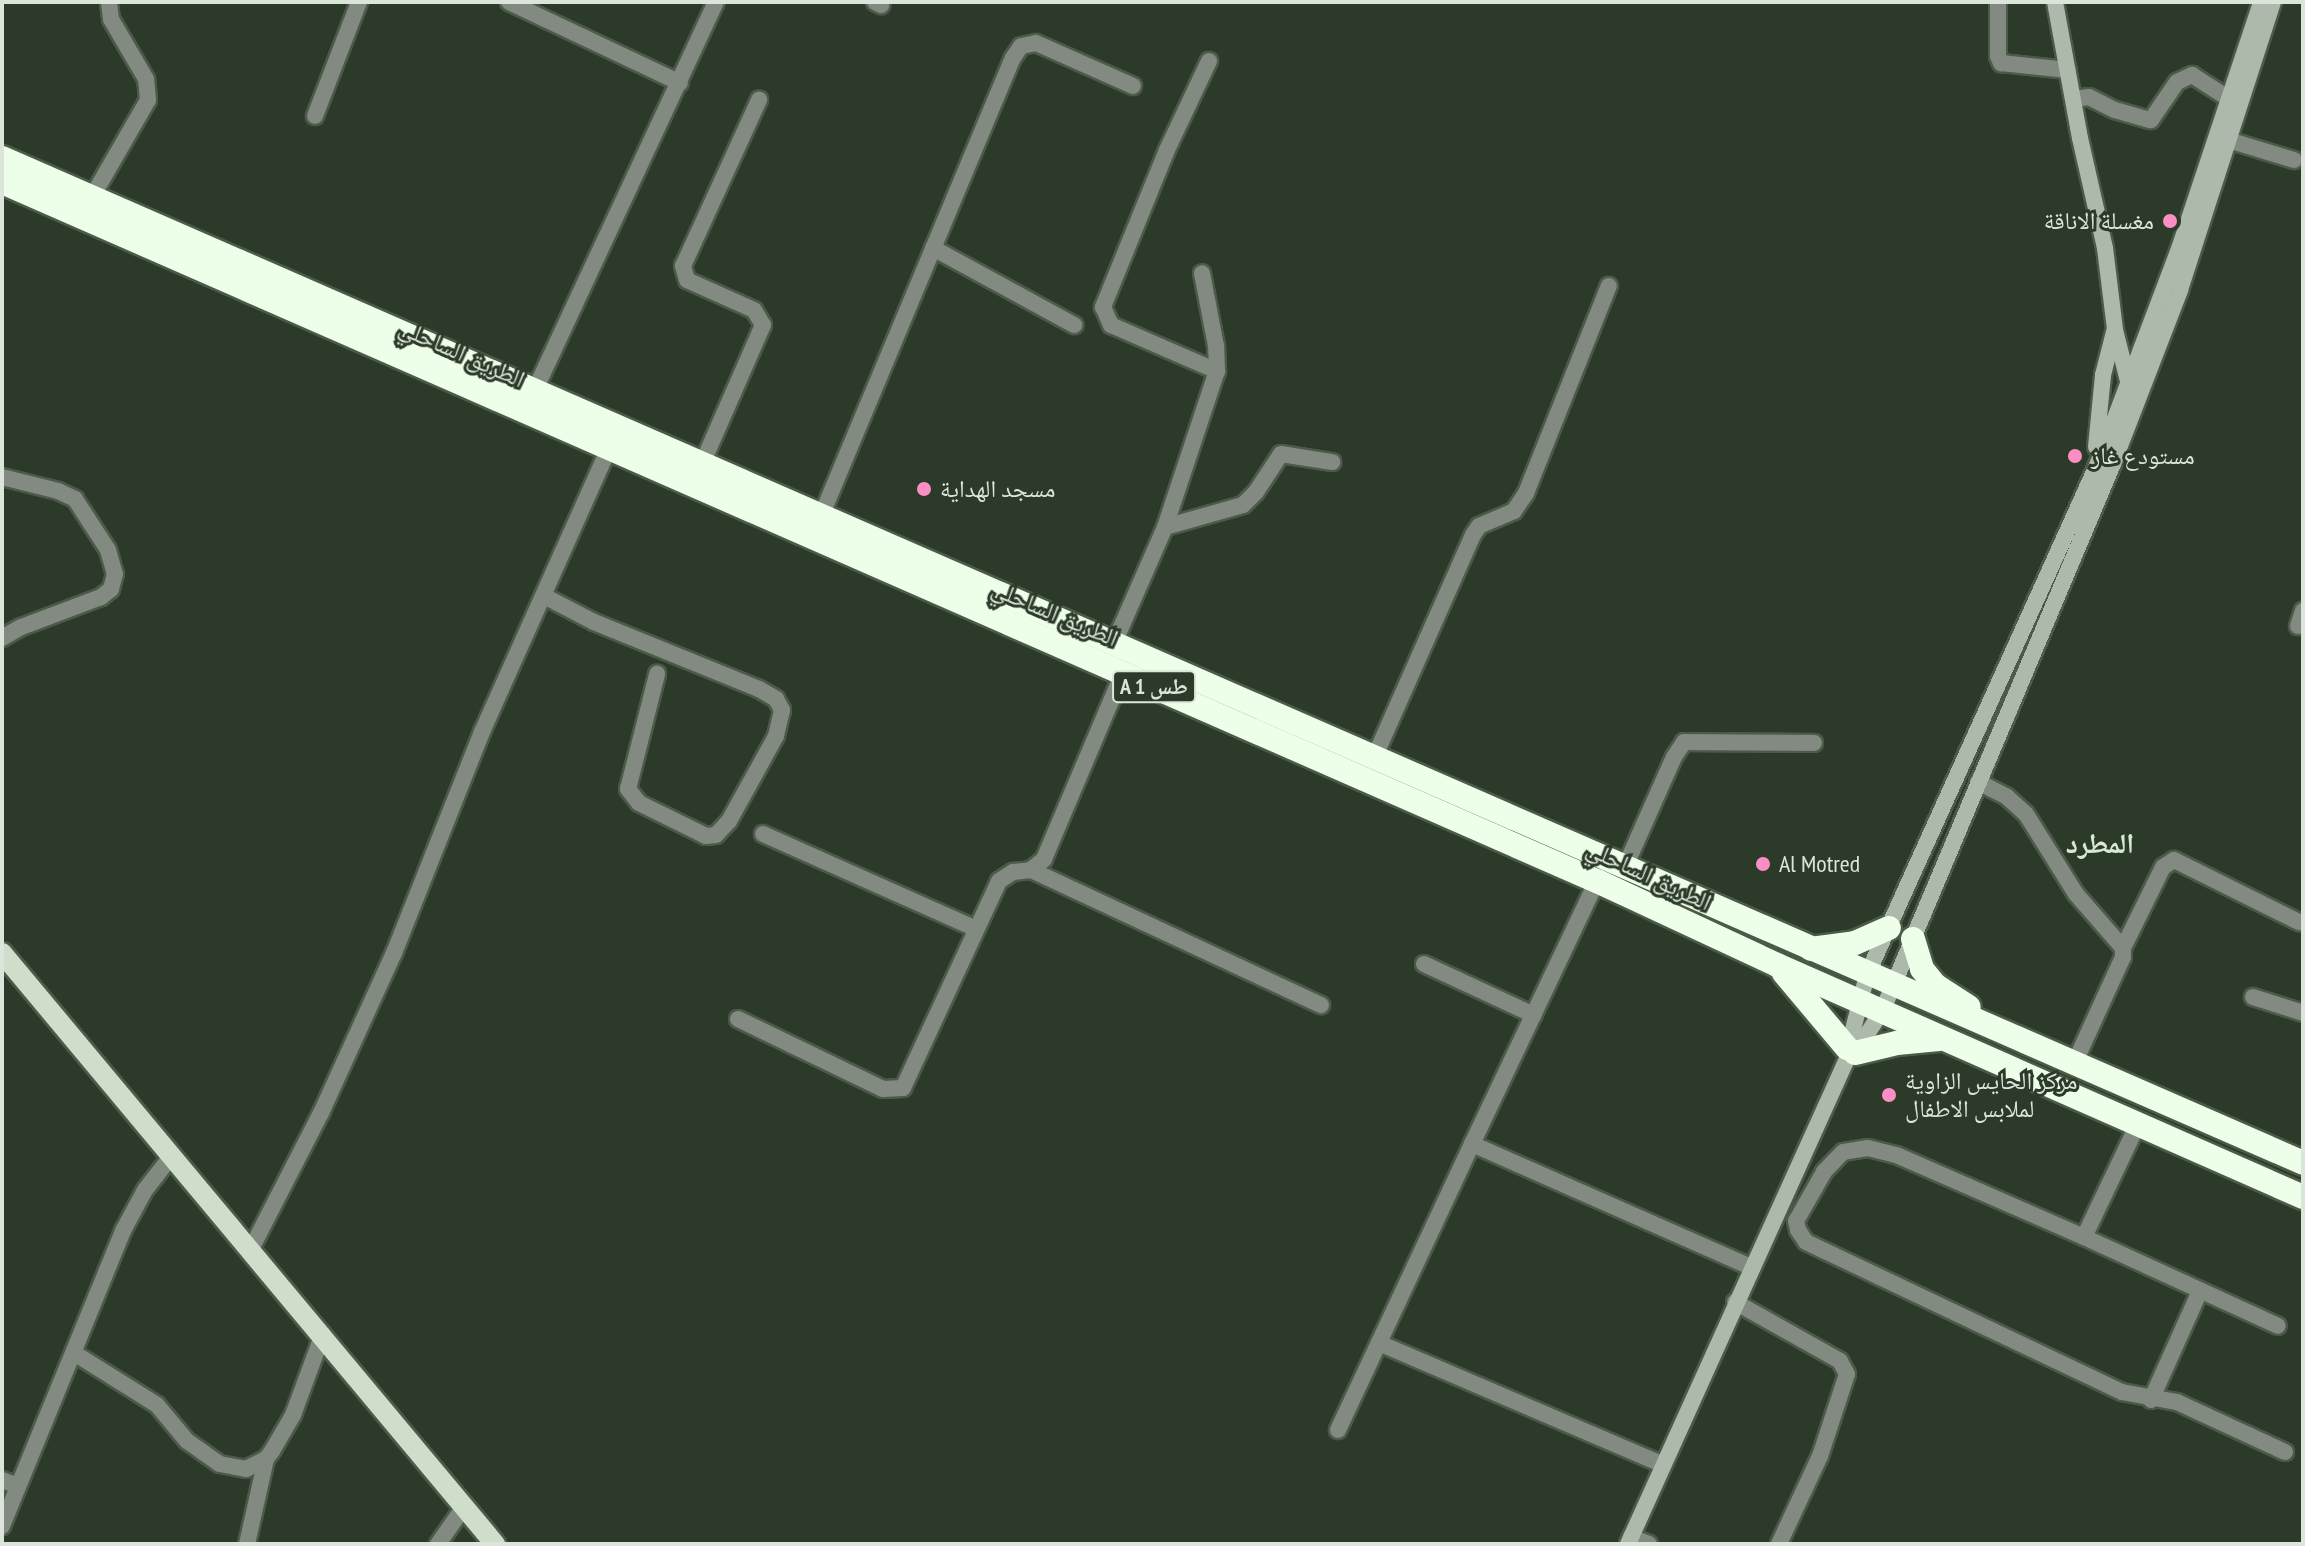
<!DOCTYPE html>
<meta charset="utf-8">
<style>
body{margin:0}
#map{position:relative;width:2305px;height:1546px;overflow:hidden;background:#2c3b29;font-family:"PT Sans Narrow","Noto Naskh Arabic",sans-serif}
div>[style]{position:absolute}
.roads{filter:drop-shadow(2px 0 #4c5a49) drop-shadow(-2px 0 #4c5a49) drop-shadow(0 2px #4c5a49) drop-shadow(0 -2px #4c5a49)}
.street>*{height:16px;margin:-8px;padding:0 8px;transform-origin:8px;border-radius:8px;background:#828a81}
.secondary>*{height:16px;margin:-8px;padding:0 8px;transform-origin:8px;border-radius:8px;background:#adb9ab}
.primary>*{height:20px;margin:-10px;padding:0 10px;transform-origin:10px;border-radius:10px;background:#cfdecb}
.highway>*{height:24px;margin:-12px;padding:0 12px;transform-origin:12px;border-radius:12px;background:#edffe8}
.dots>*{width:22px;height:22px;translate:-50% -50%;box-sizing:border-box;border:4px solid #2c3b29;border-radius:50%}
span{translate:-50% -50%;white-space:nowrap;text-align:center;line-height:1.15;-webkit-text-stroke:6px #2c3b29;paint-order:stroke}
.shield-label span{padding:2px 6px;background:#2c3b29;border:2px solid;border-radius:6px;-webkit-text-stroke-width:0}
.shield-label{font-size:22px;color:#dce5da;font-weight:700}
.poi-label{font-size:24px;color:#dce5da}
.right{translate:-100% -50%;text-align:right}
.left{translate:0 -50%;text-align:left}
.street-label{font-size:24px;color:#dce5da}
.quarter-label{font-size:28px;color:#d7e9d2;font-weight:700}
.frame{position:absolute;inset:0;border:4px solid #dce5da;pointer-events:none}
</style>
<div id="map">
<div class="roads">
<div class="street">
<div style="left:509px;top:2px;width:189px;rotate:25.3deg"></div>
<div style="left:875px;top:2px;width:7px;rotate:27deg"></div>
<div style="left:1998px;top:2px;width:54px;rotate:90deg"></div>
<div style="left:1998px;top:56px;width:8px;rotate:67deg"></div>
<div style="left:2001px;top:63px;width:67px;rotate:6deg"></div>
<div style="left:1209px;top:61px;width:98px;rotate:115.3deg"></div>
<div style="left:1167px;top:150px;width:170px;rotate:112.2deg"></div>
<div style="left:1103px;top:307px;width:20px;rotate:66deg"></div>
<div style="left:1111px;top:325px;width:116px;rotate:23.5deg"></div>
<div style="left:2073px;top:99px;width:16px;rotate:-7deg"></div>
<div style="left:2089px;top:97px;width:29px;rotate:27deg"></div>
<div style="left:2115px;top:110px;width:37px;rotate:16deg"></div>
<div style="left:2151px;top:120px;width:46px;rotate:-55.6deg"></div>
<div style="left:2177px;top:82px;width:17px;rotate:-25deg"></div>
<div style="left:2192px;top:75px;width:43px;rotate:32.6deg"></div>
<div style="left:315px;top:116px;width:122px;rotate:-68.9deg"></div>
<div style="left:2228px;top:140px;width:69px;rotate:16.9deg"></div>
<div style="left:92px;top:197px;width:112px;rotate:-60deg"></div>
<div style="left:148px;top:100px;width:21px;rotate:-95deg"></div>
<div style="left:146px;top:79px;width:69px;rotate:-120.3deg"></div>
<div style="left:111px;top:19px;width:17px;rotate:-97deg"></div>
<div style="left:933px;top:248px;width:161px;rotate:28.6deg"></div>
<div style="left:534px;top:392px;width:430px;rotate:-65deg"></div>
<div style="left:702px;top:464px;width:152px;rotate:-66.3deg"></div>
<div style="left:763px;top:325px;width:17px;rotate:-121deg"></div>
<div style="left:754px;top:310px;width:73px;rotate:-155.9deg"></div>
<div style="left:687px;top:280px;width:15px;rotate:-106deg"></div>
<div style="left:683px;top:266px;width:183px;rotate:-65.4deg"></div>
<div style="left:2px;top:477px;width:58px;rotate:14deg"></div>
<div style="left:58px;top:491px;width:19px;rotate:25deg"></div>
<div style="left:75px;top:499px;width:61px;rotate:57.1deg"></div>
<div style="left:108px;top:550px;width:25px;rotate:74deg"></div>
<div style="left:115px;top:574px;width:16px;rotate:105deg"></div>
<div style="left:111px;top:589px;width:13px;rotate:141deg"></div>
<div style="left:101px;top:597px;width:85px;rotate:159.4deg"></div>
<div style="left:21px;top:627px;width:22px;rotate:150deg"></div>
<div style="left:822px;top:514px;width:494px;rotate:-67.3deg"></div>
<div style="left:1013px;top:58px;width:14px;rotate:-56deg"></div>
<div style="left:1021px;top:46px;width:15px;rotate:-11deg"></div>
<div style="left:1036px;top:43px;width:106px;rotate:23.9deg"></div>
<div style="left:1165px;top:527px;width:81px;rotate:-15.8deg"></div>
<div style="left:1243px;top:505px;width:18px;rotate:-45deg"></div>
<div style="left:1256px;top:492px;width:45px;rotate:-56.7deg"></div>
<div style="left:1281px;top:454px;width:52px;rotate:8.9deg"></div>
<div style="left:544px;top:596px;width:56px;rotate:27.5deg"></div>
<div style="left:594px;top:622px;width:178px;rotate:22.1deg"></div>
<div style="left:759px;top:689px;width:20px;rotate:30deg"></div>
<div style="left:776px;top:699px;width:13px;rotate:61deg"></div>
<div style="left:782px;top:710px;width:27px;rotate:103deg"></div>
<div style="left:776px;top:736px;width:97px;rotate:118.9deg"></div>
<div style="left:729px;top:821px;width:19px;rotate:133deg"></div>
<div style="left:716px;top:835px;width:10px;rotate:174deg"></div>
<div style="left:706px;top:836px;width:75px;rotate:-153.8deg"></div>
<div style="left:639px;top:803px;width:18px;rotate:-128deg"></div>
<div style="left:628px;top:789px;width:119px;rotate:-75.8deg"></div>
<div style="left:2298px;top:626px;width:16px;rotate:-72deg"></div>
<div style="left:1115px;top:641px;width:124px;rotate:-66.3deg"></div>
<div style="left:1165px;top:527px;width:164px;rotate:-71.6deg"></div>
<div style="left:1217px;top:371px;width:25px;rotate:-92deg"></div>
<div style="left:1216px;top:346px;width:74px;rotate:-100.9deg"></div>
<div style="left:1375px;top:756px;width:242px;rotate:-66.1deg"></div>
<div style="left:1473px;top:535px;width:11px;rotate:-56deg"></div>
<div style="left:1479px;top:526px;width:38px;rotate:-23deg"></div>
<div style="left:1514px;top:511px;width:22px;rotate:-56deg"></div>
<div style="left:1526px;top:493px;width:223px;rotate:-68.2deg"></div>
<div style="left:1978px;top:782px;width:33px;rotate:27deg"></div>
<div style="left:2007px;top:797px;width:25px;rotate:42deg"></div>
<div style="left:2026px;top:814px;width:94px;rotate:58deg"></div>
<div style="left:2076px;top:894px;width:72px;rotate:49deg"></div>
<div style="left:2123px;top:948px;width:9px;rotate:90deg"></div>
<div style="left:2123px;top:957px;width:118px;rotate:114.6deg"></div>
<div style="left:763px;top:834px;width:233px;rotate:24deg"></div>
<div style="left:1625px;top:867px;width:120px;rotate:-66deg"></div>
<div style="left:1674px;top:757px;width:18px;rotate:-56deg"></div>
<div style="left:1684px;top:742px;width:130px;rotate:0.4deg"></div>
<div style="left:1031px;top:870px;width:320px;rotate:25deg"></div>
<div style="left:2123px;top:948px;width:90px;rotate:-63.7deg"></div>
<div style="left:2163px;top:867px;width:13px;rotate:-32deg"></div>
<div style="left:2174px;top:860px;width:140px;rotate:26.4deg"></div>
<div style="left:1424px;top:964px;width:121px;rotate:24.9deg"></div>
<div style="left:2253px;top:997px;width:52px;rotate:17.7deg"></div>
<div style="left:738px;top:1019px;width:161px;rotate:25.8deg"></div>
<div style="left:883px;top:1089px;width:20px;rotate:-3deg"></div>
<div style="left:903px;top:1088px;width:228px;rotate:-65.1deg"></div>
<div style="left:999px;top:881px;width:17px;rotate:-33deg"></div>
<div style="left:1013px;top:872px;width:18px;rotate:-6deg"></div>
<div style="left:1031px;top:870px;width:17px;rotate:-40deg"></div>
<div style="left:1044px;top:859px;width:202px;rotate:-67deg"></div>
<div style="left:2137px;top:1126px;width:123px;rotate:115.5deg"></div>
<div style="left:2084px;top:1237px;width:205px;rotate:-156.4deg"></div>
<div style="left:1896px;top:1155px;width:29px;rotate:-166deg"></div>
<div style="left:1868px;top:1148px;width:25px;rotate:171deg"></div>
<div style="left:1843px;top:1152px;width:28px;rotate:134deg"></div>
<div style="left:1824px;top:1172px;width:56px;rotate:119.7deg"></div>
<div style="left:1796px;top:1221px;width:9px;rotate:77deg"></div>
<div style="left:1798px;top:1230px;width:14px;rotate:56deg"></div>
<div style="left:1806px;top:1242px;width:350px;rotate:25.4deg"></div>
<div style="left:2122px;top:1392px;width:56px;rotate:10.3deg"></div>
<div style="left:2177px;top:1402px;width:119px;rotate:24.8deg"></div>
<div style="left:1472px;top:1144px;width:291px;rotate:-64.6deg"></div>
<div style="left:2084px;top:1237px;width:213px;rotate:24.6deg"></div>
<div style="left:251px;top:1249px;width:153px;rotate:-62.8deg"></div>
<div style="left:321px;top:1113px;width:176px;rotate:-65.5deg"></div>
<div style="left:394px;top:953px;width:238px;rotate:-68.3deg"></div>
<div style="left:482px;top:732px;width:311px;rotate:-65.9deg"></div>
<div style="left:1735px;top:1302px;width:120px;rotate:29.3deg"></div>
<div style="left:1840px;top:1361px;width:15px;rotate:62deg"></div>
<div style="left:1847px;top:1374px;width:86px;rotate:108.2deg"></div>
<div style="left:1820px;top:1456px;width:97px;rotate:115deg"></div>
<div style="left:1379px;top:1343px;width:309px;rotate:23.2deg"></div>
<div style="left:74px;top:1353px;width:98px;rotate:32.1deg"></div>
<div style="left:157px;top:1405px;width:47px;rotate:50.2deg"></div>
<div style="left:187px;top:1441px;width:21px;rotate:35deg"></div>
<div style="left:204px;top:1453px;width:19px;rotate:35deg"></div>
<div style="left:220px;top:1464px;width:26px;rotate:11deg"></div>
<div style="left:246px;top:1469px;width:22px;rotate:-27deg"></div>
<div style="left:266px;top:1459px;width:10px;rotate:-53deg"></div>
<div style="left:272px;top:1451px;width:42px;rotate:-59.7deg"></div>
<div style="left:293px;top:1415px;width:86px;rotate:-69.7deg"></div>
<div style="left:2151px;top:1400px;width:120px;rotate:-65.8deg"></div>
<div style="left:1338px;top:1430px;width:316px;rotate:-64.9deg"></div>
<div style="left:1472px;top:1144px;width:305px;rotate:23.8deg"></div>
<div style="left:2px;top:1480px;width:17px;rotate:21deg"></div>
<div style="left:2px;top:1526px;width:321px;rotate:-67.7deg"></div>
<div style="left:124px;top:1229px;width:44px;rotate:-61.7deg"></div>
<div style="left:145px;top:1190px;width:41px;rotate:-52deg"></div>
<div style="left:1631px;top:1537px;width:19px;rotate:21deg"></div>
<div style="left:247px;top:1544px;width:87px;rotate:-77.4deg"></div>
<div style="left:438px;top:1544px;width:45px;rotate:-54.9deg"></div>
</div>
<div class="secondary">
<div style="left:2055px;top:2px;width:138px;rotate:79.6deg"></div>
<div style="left:2080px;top:138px;width:113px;rotate:77.2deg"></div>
<div style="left:2105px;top:248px;width:83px;rotate:83deg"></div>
<div style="left:2115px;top:330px;width:57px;rotate:75.7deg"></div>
<div style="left:2096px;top:447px;width:72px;rotate:-84.4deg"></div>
<div style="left:2103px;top:375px;width:44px;rotate:-75.7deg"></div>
<div style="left:1847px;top:1053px;width:81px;rotate:-75.6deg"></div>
<div style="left:1867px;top:975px;width:562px;rotate:-65.72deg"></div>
<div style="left:2098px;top:463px;width:232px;rotate:-69.3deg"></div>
<div style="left:2180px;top:246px;width:257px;rotate:-71.6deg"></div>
<div style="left:1628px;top:1544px;width:532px;rotate:-65.7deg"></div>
<div style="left:1847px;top:1059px;width:10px;rotate:-37deg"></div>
<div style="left:1855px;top:1053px;width:50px;rotate:-57.3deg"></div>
<div style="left:1882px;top:1011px;width:27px;rotate:-66deg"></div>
<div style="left:1893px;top:986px;width:566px;rotate:-67.15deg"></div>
<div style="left:2113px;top:464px;width:186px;rotate:-68.9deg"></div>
<div style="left:2180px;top:290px;width:303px;rotate:-72.1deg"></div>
</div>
<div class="primary">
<div style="left:2px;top:953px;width:770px;rotate:50.17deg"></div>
</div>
<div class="highway">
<div style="left:2px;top:158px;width:2511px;rotate:23.59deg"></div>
<div style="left:2px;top:182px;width:1741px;rotate:23.67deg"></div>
<div style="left:1597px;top:881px;width:199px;rotate:25deg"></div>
<div style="left:1777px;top:965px;width:575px;rotate:23.8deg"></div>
<div style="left:1913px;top:939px;width:31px;rotate:73deg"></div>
<div style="left:1922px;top:969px;width:21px;rotate:51deg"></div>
<div style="left:1935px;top:985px;width:40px;rotate:32.9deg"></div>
<div style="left:1811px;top:949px;width:44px;rotate:-7.8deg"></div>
<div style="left:1855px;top:943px;width:37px;rotate:-24deg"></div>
<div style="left:1784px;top:973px;width:98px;rotate:50deg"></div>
<div style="left:1855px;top:1053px;width:43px;rotate:-13.4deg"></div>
<div style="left:1897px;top:1043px;width:42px;rotate:-5.4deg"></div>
</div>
</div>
<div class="dots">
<div style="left:2170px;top:221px;background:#fb8fc5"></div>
<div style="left:2075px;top:456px;background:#fb8fc5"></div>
<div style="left:924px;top:489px;background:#fb8fc5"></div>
<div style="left:1763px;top:864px;background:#fb8fc5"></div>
<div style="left:1889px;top:1095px;background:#fb8fc5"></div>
</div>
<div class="shield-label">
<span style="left:1154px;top:687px">A 1 طس</span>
</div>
<div class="poi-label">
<span class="right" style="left:2154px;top:221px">مغسلة الاناقة</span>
<span class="left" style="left:2091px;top:456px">مستودع غاز</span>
<span class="left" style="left:940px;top:489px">مسجد الهداية</span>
<span class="left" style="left:1779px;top:864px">Al Motred</span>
<span class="left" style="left:1905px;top:1095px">مركز الحايس الزاوية<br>لملابس الاطفال</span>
</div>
<div class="street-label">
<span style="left:462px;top:353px;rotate:24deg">الطريق الساحلي</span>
<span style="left:1055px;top:613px;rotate:23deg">الطريق الساحلي</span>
<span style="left:1649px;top:875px;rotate:25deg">الطريق الساحلي</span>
</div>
<div class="quarter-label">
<span style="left:2100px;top:843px">المطرد</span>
</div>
<div class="frame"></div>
</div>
